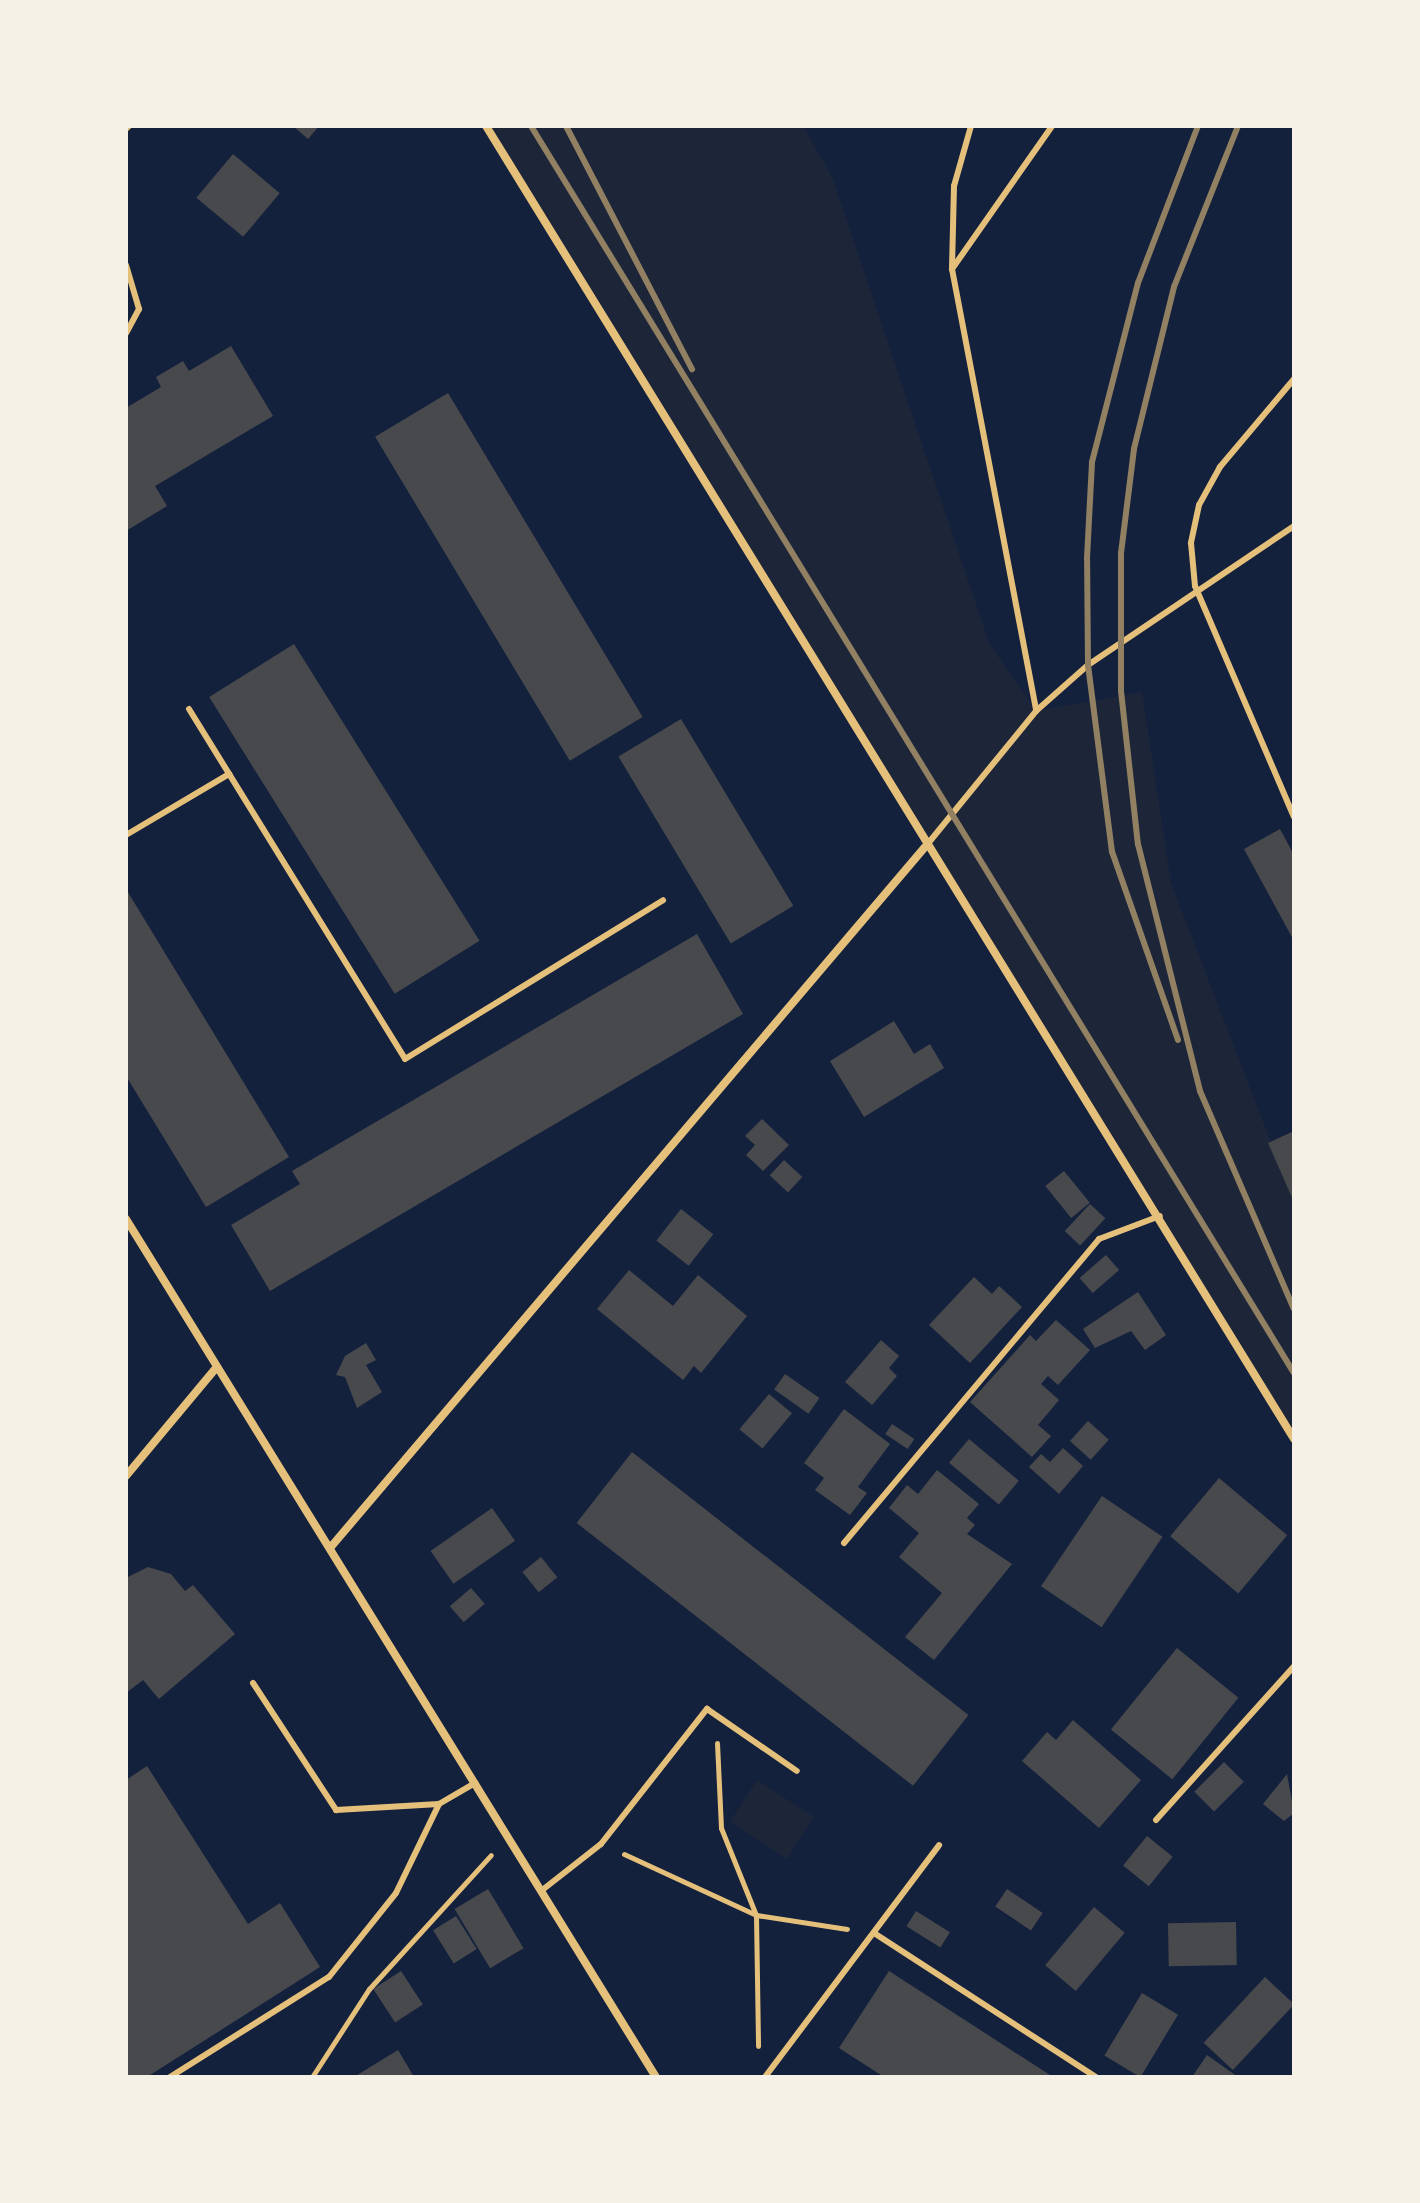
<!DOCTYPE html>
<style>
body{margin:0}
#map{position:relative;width:1420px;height:2203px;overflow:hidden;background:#14213d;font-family:"Alegreya Sans",sans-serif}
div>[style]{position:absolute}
.green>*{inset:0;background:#1d2539;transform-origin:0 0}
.building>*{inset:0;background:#48494c;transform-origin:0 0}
.path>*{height:5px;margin:-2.5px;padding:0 2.5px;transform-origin:2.5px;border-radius:2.5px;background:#e5c07b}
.service>*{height:6px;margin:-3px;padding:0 3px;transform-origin:3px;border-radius:3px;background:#e5c07b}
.minor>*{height:8px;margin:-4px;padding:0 4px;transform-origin:4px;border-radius:4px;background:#e5c07b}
.rail>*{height:6px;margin:-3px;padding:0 3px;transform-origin:3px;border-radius:3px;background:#918062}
span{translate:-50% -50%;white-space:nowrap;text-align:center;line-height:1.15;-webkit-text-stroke:8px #f6f1e7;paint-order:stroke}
.frame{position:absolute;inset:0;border:128px solid #f6f1e7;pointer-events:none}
</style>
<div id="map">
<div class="green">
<div style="clip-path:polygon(486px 126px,803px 126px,832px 177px,989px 643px,1036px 711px,1142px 692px,1171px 883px,1294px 1202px,1294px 1443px)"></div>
<div style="left:757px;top:1780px;width:68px;height:50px;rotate:33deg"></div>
</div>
<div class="building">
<div style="clip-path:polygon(293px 126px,319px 126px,308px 139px)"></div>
<div style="left:233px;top:154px;width:61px;height:57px;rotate:40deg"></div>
<div style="clip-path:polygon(231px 346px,273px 416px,155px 486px,167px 506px,126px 531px,126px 408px,161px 387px,156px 377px,183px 361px,189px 371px)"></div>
<div style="left:448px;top:393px;width:378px;height:85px;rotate:59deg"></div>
<div style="left:294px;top:644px;width:350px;height:100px;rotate:58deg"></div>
<div style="left:681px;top:719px;width:218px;height:73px;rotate:59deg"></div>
<div style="clip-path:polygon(1280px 829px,1294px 855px,1294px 941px,1244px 849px)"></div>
<div style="clip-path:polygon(126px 889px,289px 1157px,206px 1207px,126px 1076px)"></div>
<div style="clip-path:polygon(697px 934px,743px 1014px,270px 1291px,231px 1225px,300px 1184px,292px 1171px)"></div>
<div style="clip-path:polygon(894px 1021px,914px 1054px,930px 1044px,944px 1068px,864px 1117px,830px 1061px)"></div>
<div style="clip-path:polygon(762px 1119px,789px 1145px,763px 1171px,746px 1155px,755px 1145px,745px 1136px)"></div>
<div style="clip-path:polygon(1294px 1131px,1294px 1202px,1268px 1143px)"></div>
<div style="left:784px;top:1160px;width:25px;height:21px;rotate:43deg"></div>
<div style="left:1064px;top:1171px;width:41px;height:24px;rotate:51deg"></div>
<div style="left:1090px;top:1204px;width:21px;height:37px;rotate:43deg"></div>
<div style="left:681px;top:1209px;width:41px;height:40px;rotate:38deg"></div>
<div style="left:1106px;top:1255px;width:20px;height:35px;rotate:49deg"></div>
<div style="clip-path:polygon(629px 1270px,673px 1306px,698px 1275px,747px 1316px,701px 1373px,694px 1366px,683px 1380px,597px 1309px)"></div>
<div style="clip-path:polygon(974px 1277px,992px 1294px,999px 1286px,1022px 1307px,970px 1363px,929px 1325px)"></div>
<div style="clip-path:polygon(1138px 1292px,1166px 1335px,1145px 1350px,1131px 1331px,1095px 1348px,1083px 1329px)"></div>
<div style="clip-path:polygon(1056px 1320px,1090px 1350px,1058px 1385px,1048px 1376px,1041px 1384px,1059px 1400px,1038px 1425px,1051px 1436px,1032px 1457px,970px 1402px,1030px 1335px,1036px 1341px)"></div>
<div style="clip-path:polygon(881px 1340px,899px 1356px,889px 1368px,897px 1376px,872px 1405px,845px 1382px)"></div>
<div style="clip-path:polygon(366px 1343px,376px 1360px,366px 1365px,382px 1392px,357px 1408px,345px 1377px,336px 1375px,345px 1356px)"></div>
<div style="left:785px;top:1374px;width:42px;height:19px;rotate:35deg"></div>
<div style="left:769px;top:1394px;width:30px;height:46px;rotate:40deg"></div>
<div style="clip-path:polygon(844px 1409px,890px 1444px,858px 1487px,867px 1493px,850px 1515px,815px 1490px,824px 1478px,804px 1463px)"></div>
<div style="left:1088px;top:1421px;width:28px;height:27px;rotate:42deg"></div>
<div style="left:892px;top:1424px;width:27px;height:12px;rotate:34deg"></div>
<div style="left:969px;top:1439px;width:65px;height:31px;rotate:40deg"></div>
<div style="clip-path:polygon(1063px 1448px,1083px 1466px,1059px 1494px,1029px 1467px,1041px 1454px,1050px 1462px)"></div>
<div style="left:632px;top:1452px;width:427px;height:90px;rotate:38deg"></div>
<div style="clip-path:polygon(937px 1470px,979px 1504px,967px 1518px,975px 1525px,967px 1534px,1012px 1564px,934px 1660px,905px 1637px,942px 1593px,899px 1557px,919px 1533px,889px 1508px,907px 1485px,918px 1494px)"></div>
<div style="left:1219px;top:1478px;width:89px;height:76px;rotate:40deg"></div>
<div style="left:1102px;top:1496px;width:73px;height:109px;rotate:34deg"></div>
<div style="left:492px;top:1508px;width:40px;height:75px;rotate:55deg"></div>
<div style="left:541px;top:1557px;width:26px;height:24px;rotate:51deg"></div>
<div style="clip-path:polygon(148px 1567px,171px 1574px,185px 1591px,193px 1585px,235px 1634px,159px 1699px,143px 1680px,126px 1693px,126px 1578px)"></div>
<div style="left:471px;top:1588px;width:21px;height:28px;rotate:49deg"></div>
<div style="left:1177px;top:1648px;width:79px;height:105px;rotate:39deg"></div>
<div style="clip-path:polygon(1073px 1720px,1141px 1780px,1099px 1828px,1022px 1761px,1047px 1732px,1056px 1740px)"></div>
<div style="left:1224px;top:1762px;width:28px;height:42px;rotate:45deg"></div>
<div style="clip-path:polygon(147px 1766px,248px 1924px,280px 1903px,320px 1967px,147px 2077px,126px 2077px,126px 1780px)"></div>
<div style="clip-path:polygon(1287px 1774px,1294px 1813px,1284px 1821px,1263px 1804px)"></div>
<div style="left:1147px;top:1836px;width:33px;height:38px;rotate:39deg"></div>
<div style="left:488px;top:1889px;width:69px;height:39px;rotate:59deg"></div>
<div style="left:1007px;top:1889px;width:43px;height:21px;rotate:34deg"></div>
<div style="left:1094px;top:1907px;width:40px;height:76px;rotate:40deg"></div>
<div style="left:916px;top:1911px;width:40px;height:18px;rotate:32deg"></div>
<div style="left:456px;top:1916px;width:39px;height:27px;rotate:58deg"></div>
<div style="left:1236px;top:1922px;width:43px;height:68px;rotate:89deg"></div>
<div style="left:401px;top:1971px;width:40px;height:33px;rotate:57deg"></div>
<div style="clip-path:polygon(889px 1971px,1053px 2077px,884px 2077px,839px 2048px)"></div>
<div style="left:1265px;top:1977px;width:40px;height:90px;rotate:43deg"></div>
<div style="left:1142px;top:1993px;width:42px;height:73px;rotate:31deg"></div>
<div style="clip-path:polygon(398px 2050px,414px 2077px,354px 2077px)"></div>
<div style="clip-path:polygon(1207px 2055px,1238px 2077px,1192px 2077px)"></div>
</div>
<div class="path">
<div style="left:717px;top:1743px;width:85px;rotate:87.3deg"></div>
<div style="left:721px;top:1828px;width:94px;rotate:68.1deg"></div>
<div style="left:756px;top:1915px;width:131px;rotate:89.1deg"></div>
<div style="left:624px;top:1854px;width:145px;rotate:24.8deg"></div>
<div style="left:756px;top:1915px;width:92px;rotate:8.7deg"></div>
<div style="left:312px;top:2077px;width:105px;rotate:-57.1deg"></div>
<div style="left:369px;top:1989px;width:181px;rotate:-47.7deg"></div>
</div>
<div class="service">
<div style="left:971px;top:126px;width:62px;rotate:105.8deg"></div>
<div style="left:954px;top:186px;width:83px;rotate:91.4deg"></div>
<div style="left:952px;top:269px;width:450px;rotate:79.2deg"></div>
<div style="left:126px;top:129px;width:4px;rotate:-45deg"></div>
<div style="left:126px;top:265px;width:46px;rotate:73.5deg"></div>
<div style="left:139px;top:309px;width:27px;rotate:118deg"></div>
<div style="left:952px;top:269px;width:174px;rotate:-55deg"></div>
<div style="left:1294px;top:379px;width:115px;rotate:130.1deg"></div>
<div style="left:1220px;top:467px;width:43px;rotate:118.9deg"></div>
<div style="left:1199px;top:505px;width:39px;rotate:102deg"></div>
<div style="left:1191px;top:543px;width:43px;rotate:84.7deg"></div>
<div style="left:1195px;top:586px;width:251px;rotate:66.8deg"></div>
<div style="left:189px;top:709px;width:411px;rotate:58.3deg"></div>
<div style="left:405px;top:1059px;width:303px;rotate:-31.6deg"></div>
<div style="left:126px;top:835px;width:120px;rotate:-30.6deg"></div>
<div style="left:926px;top:846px;width:174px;rotate:-50.8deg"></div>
<div style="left:1036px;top:711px;width:69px;rotate:-41.5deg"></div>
<div style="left:1088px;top:665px;width:249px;rotate:-34deg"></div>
<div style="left:844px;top:1543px;width:397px;rotate:-50deg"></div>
<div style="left:1099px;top:1239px;width:65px;rotate:-20.7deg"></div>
<div style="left:253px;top:1683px;width:152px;rotate:56.8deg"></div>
<div style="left:336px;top:1810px;width:103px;rotate:-3.3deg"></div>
<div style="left:439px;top:1804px;width:42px;rotate:-30.3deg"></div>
<div style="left:1156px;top:1820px;width:207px;rotate:-48.1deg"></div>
<div style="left:541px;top:1891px;width:76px;rotate:-38.1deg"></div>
<div style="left:601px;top:1844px;width:172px;rotate:-51.9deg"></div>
<div style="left:707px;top:1709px;width:109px;rotate:34.6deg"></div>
<div style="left:874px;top:1933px;width:265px;rotate:33deg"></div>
<div style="left:170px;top:2077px;width:188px;rotate:-32.2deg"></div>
<div style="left:329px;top:1977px;width:107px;rotate:-51.4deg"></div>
<div style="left:396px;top:1893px;width:99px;rotate:-64.2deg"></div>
<div style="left:765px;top:2077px;width:290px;rotate:-53.1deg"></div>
</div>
<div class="minor">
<div style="left:486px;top:126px;width:1542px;rotate:58.39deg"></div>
<div style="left:126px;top:1219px;width:1008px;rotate:58.3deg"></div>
<div style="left:126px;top:1476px;width:141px;rotate:-50.2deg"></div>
<div style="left:330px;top:1548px;width:919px;rotate:-49.68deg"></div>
</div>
<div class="rail">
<div style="left:531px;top:126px;width:1462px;rotate:58.54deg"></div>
<div style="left:566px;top:126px;width:274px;rotate:62.6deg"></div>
<div style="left:1238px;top:126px;width:173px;rotate:111.7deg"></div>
<div style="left:1174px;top:287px;width:167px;rotate:103.9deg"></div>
<div style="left:1134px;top:449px;width:105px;rotate:97.1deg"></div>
<div style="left:1121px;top:553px;width:138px;rotate:90deg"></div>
<div style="left:1121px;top:691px;width:154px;rotate:83.7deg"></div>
<div style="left:1138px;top:844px;width:255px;rotate:75.9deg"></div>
<div style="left:1200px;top:1091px;width:237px;rotate:66.7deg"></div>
<div style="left:1178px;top:1040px;width:199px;rotate:-109.3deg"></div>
<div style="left:1112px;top:852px;width:189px;rotate:-97.3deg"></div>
<div style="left:1088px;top:665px;width:107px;rotate:-90.5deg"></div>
<div style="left:1087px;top:558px;width:96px;rotate:-87deg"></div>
<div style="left:1092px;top:462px;width:185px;rotate:-75.6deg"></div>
<div style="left:1138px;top:283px;width:168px;rotate:-69.1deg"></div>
</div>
<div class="frame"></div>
</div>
